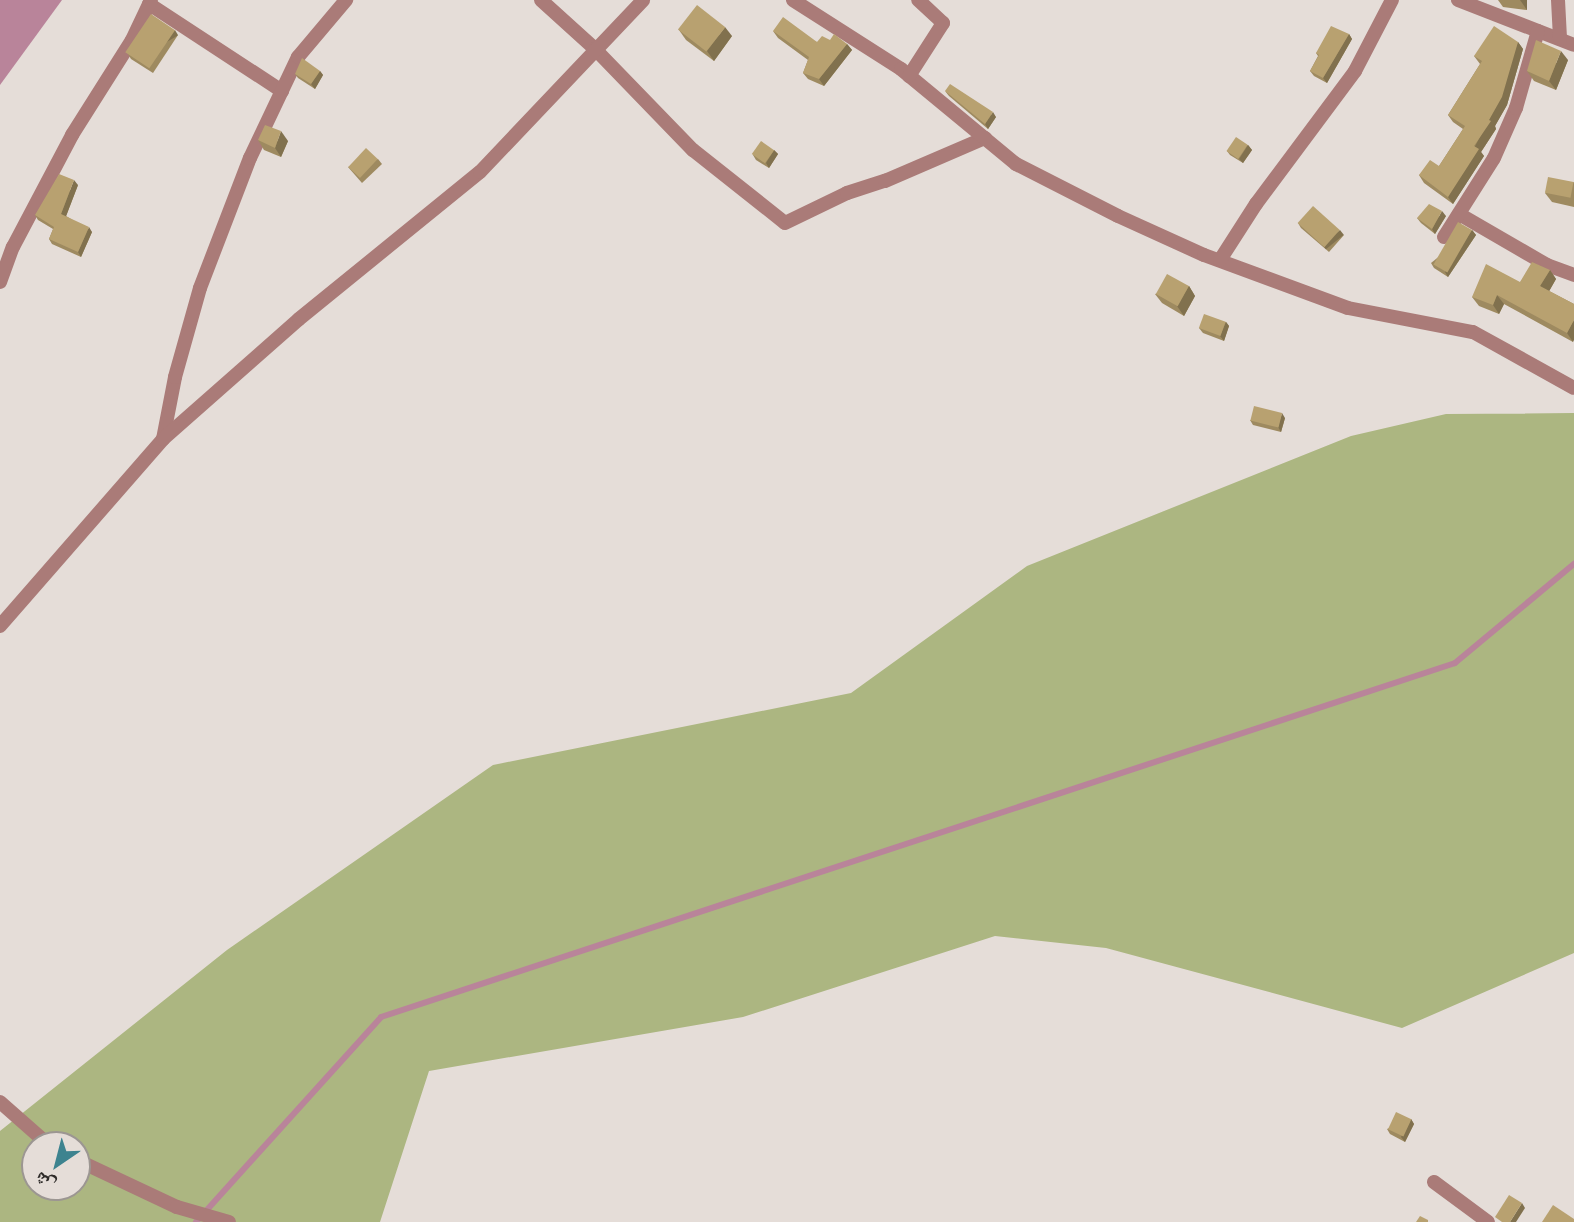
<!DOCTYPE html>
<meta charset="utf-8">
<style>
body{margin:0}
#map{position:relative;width:1574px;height:1222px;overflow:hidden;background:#e5ddd8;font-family:Helvetica,"Noto Naskh Arabic",sans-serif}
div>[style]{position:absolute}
.forest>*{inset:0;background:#acb681}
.water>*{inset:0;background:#b9849a}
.stream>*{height:6px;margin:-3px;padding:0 3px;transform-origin:3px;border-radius:3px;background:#b9849a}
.minor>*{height:14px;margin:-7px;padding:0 7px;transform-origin:7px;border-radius:7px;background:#aa7b78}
.tertiary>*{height:14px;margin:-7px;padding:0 7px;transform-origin:7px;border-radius:7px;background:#aa7b78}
.wall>*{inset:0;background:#9e8a60}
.shaded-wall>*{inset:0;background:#81714e;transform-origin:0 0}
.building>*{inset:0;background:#b8a170;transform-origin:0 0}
span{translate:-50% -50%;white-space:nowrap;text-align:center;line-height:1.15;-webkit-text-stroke:5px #e5ddd8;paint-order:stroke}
.north{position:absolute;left:21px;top:1131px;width:70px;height:70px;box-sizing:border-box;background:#e5ddd8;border:2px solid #9c9692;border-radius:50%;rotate:215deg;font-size:19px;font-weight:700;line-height:28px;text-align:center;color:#2e2b29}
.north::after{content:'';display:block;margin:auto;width:24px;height:32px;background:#3d838f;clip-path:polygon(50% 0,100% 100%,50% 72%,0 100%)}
</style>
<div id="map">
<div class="forest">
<div style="clip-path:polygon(evenodd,1574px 413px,1574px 953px,1402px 1028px,1106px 948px,995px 936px,743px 1017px,429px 1071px,380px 1222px,0 1222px,0 1131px,227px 950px,493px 765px,851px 693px,1027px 566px,1351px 436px,1446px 414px,1574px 413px,35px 1145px,77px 1145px,77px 1187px,35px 1187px,35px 1145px)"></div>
</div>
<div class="water">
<div style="clip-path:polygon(0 0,62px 0,0 85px)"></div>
</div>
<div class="stream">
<div style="left:196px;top:1222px;width:276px;rotate:-47.9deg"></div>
<div style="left:381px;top:1017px;width:1131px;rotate:-18.24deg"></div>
<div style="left:1455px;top:663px;width:155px;rotate:-39.8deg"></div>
</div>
<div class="minor">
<div style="left:541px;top:0;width:73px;rotate:42.2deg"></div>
<div style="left:595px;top:49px;width:141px;rotate:45.9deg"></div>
<div style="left:693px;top:150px;width:117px;rotate:38.4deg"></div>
<div style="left:785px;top:223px;width:69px;rotate:-25.8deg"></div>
<div style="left:847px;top:193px;width:40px;rotate:-18deg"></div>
<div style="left:885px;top:181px;width:109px;rotate:-23.3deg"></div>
<div style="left:793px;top:0;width:128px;rotate:32.6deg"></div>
<div style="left:901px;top:69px;width:149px;rotate:39.6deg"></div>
<div style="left:1016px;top:164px;width:114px;rotate:27deg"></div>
<div style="left:1118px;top:216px;width:94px;rotate:24.4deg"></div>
<div style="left:1204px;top:255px;width:153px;rotate:20.2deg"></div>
<div style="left:1348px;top:308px;width:127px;rotate:10.9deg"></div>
<div style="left:1473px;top:332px;width:115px;rotate:29deg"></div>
<div style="left:1458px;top:0;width:124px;rotate:21.2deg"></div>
<div style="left:1558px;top:0;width:39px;rotate:87deg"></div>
<div style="left:149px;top:4px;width:159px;rotate:33.2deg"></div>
<div style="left:909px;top:76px;width:63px;rotate:-57.3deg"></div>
<div style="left:943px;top:23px;width:34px;rotate:-137deg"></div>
<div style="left:1459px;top:214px;width:102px;rotate:30.1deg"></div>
<div style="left:1547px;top:265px;width:29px;rotate:20deg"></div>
<div style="left:1444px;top:237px;width:93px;rotate:-57.7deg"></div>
<div style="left:1494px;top:158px;width:55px;rotate:-66.3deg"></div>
<div style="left:1516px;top:108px;width:80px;rotate:-74.1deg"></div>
<div style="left:1220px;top:260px;width:67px;rotate:-57.3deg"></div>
<div style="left:1256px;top:204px;width:166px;rotate:-53.3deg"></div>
<div style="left:1355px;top:71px;width:80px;rotate:-62.5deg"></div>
<div style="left:0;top:282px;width:37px;rotate:-70deg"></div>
<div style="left:13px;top:247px;width:127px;rotate:-62.2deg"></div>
<div style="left:72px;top:135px;width:112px;rotate:-57.7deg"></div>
<div style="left:132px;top:40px;width:44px;rotate:-64.6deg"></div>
<div style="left:163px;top:439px;width:63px;rotate:-79deg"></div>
<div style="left:175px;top:377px;width:92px;rotate:-74.3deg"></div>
<div style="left:200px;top:288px;width:139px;rotate:-69deg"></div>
<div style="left:250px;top:158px;width:112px;rotate:-64.6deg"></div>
<div style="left:298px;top:57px;width:75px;rotate:-49.9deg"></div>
<div style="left:0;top:1102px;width:65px;rotate:41.3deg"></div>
<div style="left:77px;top:1160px;width:110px;rotate:25.2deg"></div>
<div style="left:177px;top:1207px;width:54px;rotate:16.1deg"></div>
<div style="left:1434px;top:1182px;width:67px;rotate:36.5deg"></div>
</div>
<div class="tertiary">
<div style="left:0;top:626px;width:248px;rotate:-48.9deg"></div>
<div style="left:163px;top:439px;width:181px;rotate:-41.4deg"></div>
<div style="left:299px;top:319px;width:233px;rotate:-39.1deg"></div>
<div style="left:480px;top:172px;width:237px;rotate:-46.5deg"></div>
</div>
<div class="wall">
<div style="clip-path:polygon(1498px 0,1527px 0,1527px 10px,1503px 7px)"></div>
<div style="clip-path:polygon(679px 30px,732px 36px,714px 61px,686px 40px)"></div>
<div style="clip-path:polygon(773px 31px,817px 42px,830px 40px,847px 44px,852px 50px,824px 86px,808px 79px,803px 73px,808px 60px,778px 38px)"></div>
<div style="clip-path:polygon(1349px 34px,1352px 39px,1327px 83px,1314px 76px,1310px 71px,1318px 56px,1316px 53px)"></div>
<div style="clip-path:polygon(178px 35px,153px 73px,131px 59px,128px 54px)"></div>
<div style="clip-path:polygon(1518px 42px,1523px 49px,1507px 105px,1495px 126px,1496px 129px,1481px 152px,1484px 156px,1453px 204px,1424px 183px,1419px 175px,1439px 166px,1463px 129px,1453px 122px,1448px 115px,1480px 64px,1474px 56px)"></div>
<div style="clip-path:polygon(1568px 60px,1556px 90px,1534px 81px,1527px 71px)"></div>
<div style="clip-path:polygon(320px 71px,323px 75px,315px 89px,298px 78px,295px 74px)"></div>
<div style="clip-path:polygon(945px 91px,996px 117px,988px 129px,949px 96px)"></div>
<div style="clip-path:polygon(258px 140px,288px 141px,281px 157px,264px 150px)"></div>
<div style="clip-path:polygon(1248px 145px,1252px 150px,1243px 163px,1230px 155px,1227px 151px)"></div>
<div style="clip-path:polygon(774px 150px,778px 154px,769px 168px,756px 160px,753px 155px)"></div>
<div style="clip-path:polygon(378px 159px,382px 164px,362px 183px,348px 167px)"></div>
<div style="clip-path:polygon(1574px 182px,1574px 207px,1552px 202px,1545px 193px)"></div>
<div style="clip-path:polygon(78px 185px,66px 216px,92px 232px,81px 257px,52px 244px,49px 239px,53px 229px,38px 220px,35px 215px)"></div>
<div style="clip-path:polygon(1446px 216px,1435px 234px,1421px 223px,1417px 218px)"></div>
<div style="clip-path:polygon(1298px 223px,1344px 235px,1329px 252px,1301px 228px)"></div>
<div style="clip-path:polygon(1472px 230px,1476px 235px,1448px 277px,1434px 268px,1431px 263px)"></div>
<div style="clip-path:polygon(1550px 270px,1556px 279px,1549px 291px,1574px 304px,1573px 342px,1504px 304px,1499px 314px,1479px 306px,1472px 297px,1520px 282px)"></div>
<div style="clip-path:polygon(1189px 286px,1195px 296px,1184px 316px,1162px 303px,1155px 294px)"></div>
<div style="clip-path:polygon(1226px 322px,1229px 326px,1224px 341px,1203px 333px,1199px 328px)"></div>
<div style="clip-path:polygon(1285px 418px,1281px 432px,1253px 425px,1250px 420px)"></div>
<div style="clip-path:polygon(1411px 1119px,1414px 1124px,1405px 1142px,1390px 1134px,1387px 1129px)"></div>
</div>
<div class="shaded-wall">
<div style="clip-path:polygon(1520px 0,1527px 0,1527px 10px)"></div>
<div style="clip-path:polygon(725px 27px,732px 36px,714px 61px,707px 51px)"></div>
<div style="left:175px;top:30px;width:6px;height:45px;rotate:59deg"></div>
<div style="clip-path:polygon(1349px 34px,1352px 39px,1327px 83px,1323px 78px)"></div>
<div style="clip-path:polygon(1518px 42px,1523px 49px,1507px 105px,1495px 126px,1496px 129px,1481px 152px,1484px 156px,1453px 204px,1448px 197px,1489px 120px)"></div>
<div style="clip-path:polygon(847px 44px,852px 50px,824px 86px,819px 79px)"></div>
<div style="clip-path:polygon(1561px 51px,1568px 60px,1556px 90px,1549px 81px)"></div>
<div style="clip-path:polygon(320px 71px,323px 75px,315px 89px,311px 84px)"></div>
<div style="clip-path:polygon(993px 112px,996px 117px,988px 129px,985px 124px)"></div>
<div style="clip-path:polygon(281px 131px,288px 141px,281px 157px,275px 148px)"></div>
<div style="clip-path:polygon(1248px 145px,1252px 150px,1243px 163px,1239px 159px)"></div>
<div style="clip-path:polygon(774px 150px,778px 154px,769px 168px,766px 163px)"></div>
<div style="clip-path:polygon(74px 180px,78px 185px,65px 219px,61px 214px)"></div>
<div style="clip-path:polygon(1442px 211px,1446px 216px,1435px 234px,1432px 229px)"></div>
<div style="clip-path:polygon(89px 227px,92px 232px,81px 257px,78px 252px)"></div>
<div style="left:1340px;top:230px;width:6px;height:23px;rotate:51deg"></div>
<div style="clip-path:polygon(1472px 230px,1476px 235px,1448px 277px,1445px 272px)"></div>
<div style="clip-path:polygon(1550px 270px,1556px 279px,1547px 295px,1540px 286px)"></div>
<div style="clip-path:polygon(1189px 286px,1195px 296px,1184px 316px,1177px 306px)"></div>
<div style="clip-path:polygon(1497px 295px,1504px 304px,1499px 314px,1493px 305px)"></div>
<div style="clip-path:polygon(1574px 320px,1574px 340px,1573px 342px,1567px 333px)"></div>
<div style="clip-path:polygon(1226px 322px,1229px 326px,1224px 341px,1220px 336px)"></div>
<div style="clip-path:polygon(1282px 413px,1285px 418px,1281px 432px,1278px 427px)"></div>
<div style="clip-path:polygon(1411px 1119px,1414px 1124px,1405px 1142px,1401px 1137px)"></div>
<div style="clip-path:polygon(1522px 1203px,1525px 1208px,1516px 1222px,1510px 1222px)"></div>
</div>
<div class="building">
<div style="left:697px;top:5px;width:36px;height:31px;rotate:38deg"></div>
<div style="left:151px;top:14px;width:29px;height:46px;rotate:34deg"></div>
<div style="clip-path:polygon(783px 17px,817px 42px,822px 36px,830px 40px,834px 34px,847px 44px,819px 79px,803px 73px,809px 57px,773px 31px)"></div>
<div style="clip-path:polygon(1331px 26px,1349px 34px,1323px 78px,1310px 71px,1319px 55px,1316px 53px)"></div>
<div style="clip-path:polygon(1494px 26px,1518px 42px,1502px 97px,1489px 120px,1491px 121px,1474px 146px,1479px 149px,1448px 197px,1419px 175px,1430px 160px,1439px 166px,1465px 126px,1448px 115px,1482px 61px,1474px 56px)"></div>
<div style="clip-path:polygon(1536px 40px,1561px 51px,1549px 81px,1527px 71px)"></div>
<div style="clip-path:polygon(302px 58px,320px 71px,311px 84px,295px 74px)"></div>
<div style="clip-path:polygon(950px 84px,993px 112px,985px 124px,945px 91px)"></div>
<div style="clip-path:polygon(265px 125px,281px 131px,275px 148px,258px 140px)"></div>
<div style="left:1236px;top:137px;width:14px;height:17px;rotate:34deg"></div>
<div style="left:761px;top:141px;width:16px;height:16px;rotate:35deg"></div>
<div style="left:366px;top:148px;width:16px;height:26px;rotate:43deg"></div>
<div style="clip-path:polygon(59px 174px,74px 180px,61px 214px,89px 227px,78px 252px,49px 239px,54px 227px,35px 215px)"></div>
<div style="left:1548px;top:177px;width:26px;height:16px;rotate:11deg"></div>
<div style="clip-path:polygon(1429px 204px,1442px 211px,1432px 229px,1417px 218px)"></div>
<div style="left:1313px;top:206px;width:36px;height:23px;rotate:42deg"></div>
<div style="left:1458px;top:222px;width:16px;height:49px;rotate:30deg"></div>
<div style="clip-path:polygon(1532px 262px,1550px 270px,1540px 286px,1574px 304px,1574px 320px,1567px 333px,1497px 295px,1493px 305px,1472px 297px,1486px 264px,1520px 282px)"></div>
<div style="left:1167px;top:274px;width:25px;height:23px;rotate:29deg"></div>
<div style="left:1204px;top:314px;width:23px;height:15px;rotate:20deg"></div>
<div style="left:1254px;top:406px;width:29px;height:15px;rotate:14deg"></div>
<div style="left:1396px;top:1112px;width:17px;height:19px;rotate:25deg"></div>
<div style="clip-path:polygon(1509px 1195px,1522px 1203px,1510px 1222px,1502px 1222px,1495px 1217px)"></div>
<div style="clip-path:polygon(1553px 1205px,1574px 1219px,1574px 1222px,1542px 1222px)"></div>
<div style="clip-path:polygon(1420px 1216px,1428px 1220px,1428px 1222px,1416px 1222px)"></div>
</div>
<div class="north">ش</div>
</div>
